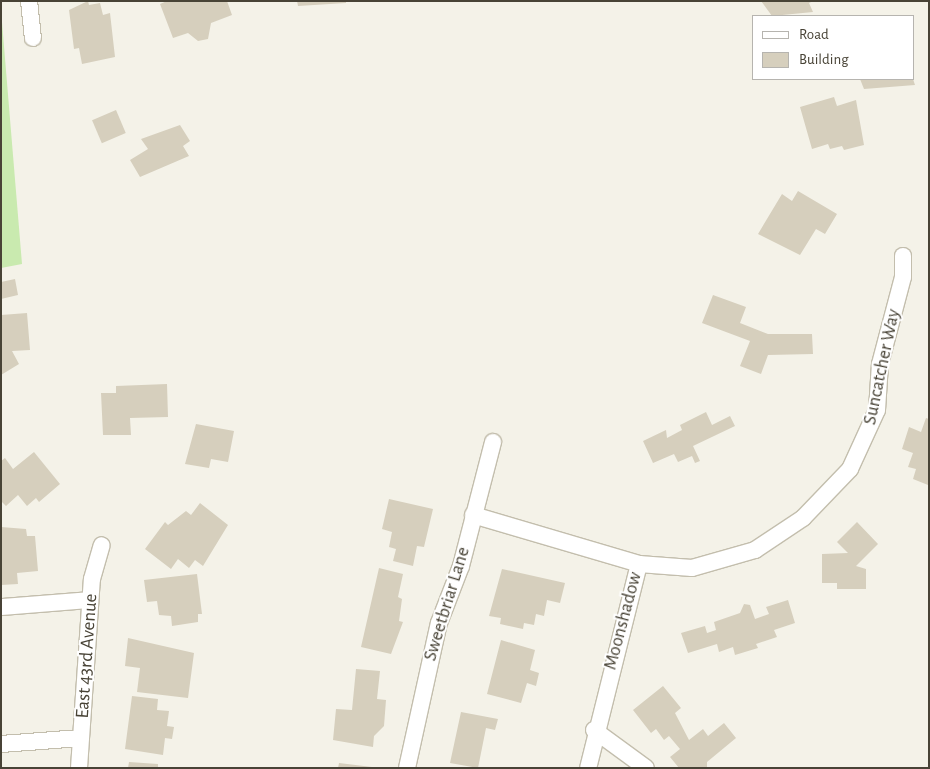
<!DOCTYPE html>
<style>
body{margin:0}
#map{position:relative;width:930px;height:769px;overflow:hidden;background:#f4f2e8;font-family:"Alegreya Sans",sans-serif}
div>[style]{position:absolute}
.green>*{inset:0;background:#c9eaaf}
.building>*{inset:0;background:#d6cfbd;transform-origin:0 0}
.roads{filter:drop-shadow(1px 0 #c3bead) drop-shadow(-1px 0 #c3bead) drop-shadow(0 1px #c3bead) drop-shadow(0 -1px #c3bead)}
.minor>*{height:16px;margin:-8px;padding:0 8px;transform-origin:8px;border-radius:8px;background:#fff}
span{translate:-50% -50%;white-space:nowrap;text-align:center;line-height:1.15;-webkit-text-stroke:4px #fff;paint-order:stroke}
.street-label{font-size:19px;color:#484336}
.frame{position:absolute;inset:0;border:2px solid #484336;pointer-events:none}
.legend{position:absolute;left:752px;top:15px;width:162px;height:65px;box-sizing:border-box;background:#fff;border:1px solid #b6b4af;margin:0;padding:6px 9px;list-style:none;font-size:15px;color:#484336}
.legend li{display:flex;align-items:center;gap:10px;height:25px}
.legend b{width:25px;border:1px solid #b6b4af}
</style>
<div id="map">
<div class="green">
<div style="clip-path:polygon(1px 10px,22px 264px,1px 268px)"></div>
</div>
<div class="building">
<div style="clip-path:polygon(88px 1px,89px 5px,100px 3px,103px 15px,110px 13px,115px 57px,82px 64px,79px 48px,74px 49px,69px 10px)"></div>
<div style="clip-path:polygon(167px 1px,227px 1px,232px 15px,211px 23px,208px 39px,198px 41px,188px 33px,173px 38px,160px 4px)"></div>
<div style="clip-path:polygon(297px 1px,346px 1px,346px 3px,298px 6px)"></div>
<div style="clip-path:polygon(761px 1px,813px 1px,809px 3px,813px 12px,772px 16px)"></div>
<div style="clip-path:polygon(860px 79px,913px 79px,915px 85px,864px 89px)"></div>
<div style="clip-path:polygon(834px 97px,837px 106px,856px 100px,864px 145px,844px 150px,842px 146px,830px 149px,828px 144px,812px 149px,800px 107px)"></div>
<div style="left:116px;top:110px;width:25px;height:26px;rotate:67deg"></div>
<div style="clip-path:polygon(180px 125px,190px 141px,183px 146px,189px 156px,140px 177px,130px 160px,148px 149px,141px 139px)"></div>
<div style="clip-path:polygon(798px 191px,837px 214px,825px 234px,816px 229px,800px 255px,758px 234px,782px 194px,792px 201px)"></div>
<div style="clip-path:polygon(15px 279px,18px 295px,1px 299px,1px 282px)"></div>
<div style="clip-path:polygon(713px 295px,746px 307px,740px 323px,768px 334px,812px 334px,813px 354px,768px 355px,761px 374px,740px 366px,750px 341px,702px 323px)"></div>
<div style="clip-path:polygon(27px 313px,30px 350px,12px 351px,19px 364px,1px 375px,1px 315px)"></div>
<div style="clip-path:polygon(167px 384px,168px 417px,130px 418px,131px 435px,103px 435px,101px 393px,116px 393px,116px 386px)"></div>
<div style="clip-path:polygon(706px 412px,712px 425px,730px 416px,735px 426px,693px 446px,700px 461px,695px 463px,692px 456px,678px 462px,674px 454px,653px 463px,643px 441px,666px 430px,667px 438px,682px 430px,680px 425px)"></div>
<div style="clip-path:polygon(926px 418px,929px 419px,928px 485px,913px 479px,916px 469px,908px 467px,913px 453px,902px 449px,909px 427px,921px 432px)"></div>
<div style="clip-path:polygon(196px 424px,234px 431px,228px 462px,211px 459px,209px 468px,185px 464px)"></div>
<div style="clip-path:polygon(34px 452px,60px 484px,39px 502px,36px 498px,27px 506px,18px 495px,6px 506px,1px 501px,1px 461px,5px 458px,13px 469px)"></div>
<div style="clip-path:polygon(389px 499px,433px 509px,424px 547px,417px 546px,413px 566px,393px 561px,396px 549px,389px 547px,392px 532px,382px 529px)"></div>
<div style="clip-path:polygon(200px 503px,228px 525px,203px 566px,195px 560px,189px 568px,178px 559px,171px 569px,145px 549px,165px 522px,168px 525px,186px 511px,191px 515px)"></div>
<div style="clip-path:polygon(857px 522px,878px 544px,856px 566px,866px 569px,866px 589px,837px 589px,837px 583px,822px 583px,822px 554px,848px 553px,837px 542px)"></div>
<div style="clip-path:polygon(1px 527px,26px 529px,27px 536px,35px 536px,38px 571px,17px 573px,18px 584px,1px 585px)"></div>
<div style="clip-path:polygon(379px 568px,403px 574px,398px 597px,402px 599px,399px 621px,403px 622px,391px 654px,361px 647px)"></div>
<div style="clip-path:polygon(502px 569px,565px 583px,560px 603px,547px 600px,544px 616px,536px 614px,534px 625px,524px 623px,523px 629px,500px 624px,501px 618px,489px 616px)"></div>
<div style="clip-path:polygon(197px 574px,202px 614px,198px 614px,198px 622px,172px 626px,171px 616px,159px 615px,157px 601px,147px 602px,144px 580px)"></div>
<div style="clip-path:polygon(788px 600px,795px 623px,774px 630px,777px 637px,756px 644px,758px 648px,735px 655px,733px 647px,719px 652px,717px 644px,688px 653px,681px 633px,705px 626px,707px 633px,716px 630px,714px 622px,740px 613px,744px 604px,750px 605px,755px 619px,769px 614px,766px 607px)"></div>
<div style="clip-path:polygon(128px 638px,194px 653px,188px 698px,137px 692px,140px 668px,125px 666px)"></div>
<div style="clip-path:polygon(501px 640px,535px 650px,530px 670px,539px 673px,536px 686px,527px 683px,521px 703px,487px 694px)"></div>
<div style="clip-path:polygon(356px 669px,380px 671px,377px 699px,386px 700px,384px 726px,374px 736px,373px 747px,333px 740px,336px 709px,352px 710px)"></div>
<div style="clip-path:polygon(663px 686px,681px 708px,675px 713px,689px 740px,703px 729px,708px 736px,724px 723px,736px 738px,707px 762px,707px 768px,679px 768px,670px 757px,680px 749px,669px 736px,664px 740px,656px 729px,651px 733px,633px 710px)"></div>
<div style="clip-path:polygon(132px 696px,158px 699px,157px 710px,169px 711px,167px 726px,174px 727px,172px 739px,165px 738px,163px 755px,125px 749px)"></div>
<div style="clip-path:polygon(461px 712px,498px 719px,495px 730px,486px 728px,478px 768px,450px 763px)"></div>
<div style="clip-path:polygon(129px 762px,158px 764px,158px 768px,128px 768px)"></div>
<div style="clip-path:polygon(339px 763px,372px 767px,372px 768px,338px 768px)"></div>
</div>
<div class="roads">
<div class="minor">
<div style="left:29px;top:1px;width:37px;rotate:84deg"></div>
<div style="left:473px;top:515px;width:173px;rotate:16.4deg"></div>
<div style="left:639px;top:564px;width:210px;rotate:104deg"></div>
<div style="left:639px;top:564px;width:53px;rotate:4.3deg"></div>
<div style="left:692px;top:568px;width:66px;rotate:-15.9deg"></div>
<div style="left:755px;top:550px;width:58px;rotate:-33.7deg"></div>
<div style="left:803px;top:518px;width:68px;rotate:-46.2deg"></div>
<div style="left:850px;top:469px;width:65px;rotate:-65.4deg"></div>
<div style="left:877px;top:410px;width:46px;rotate:-86.3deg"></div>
<div style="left:880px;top:364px;width:90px;rotate:-75.2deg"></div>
<div style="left:903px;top:277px;width:21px;rotate:-90deg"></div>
<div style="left:1px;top:607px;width:89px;rotate:-4.5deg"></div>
<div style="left:594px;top:730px;width:64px;rotate:36.2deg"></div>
<div style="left:1px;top:744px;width:80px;rotate:-4.3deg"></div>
<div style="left:79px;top:768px;width:189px;rotate:-86.1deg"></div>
<div style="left:92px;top:579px;width:35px;rotate:-74deg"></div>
<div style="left:407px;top:768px;width:148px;rotate:-77.6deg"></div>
<div style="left:439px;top:623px;width:61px;rotate:-68.9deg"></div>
<div style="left:461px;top:566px;width:128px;rotate:-75.5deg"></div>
</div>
</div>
<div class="street-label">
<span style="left:882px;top:367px;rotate:-78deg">Suncatcher Way</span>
<span style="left:447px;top:604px;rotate:-73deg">Sweetbriar Lane</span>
<span style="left:623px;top:621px;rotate:-75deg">Moonshadow</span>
<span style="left:87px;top:656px;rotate:-86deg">East 43rd Avenue</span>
</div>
<div class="frame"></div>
<ul class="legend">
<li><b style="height:6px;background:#fff"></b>Road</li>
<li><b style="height:14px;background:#d6cfbd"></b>Building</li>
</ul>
</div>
